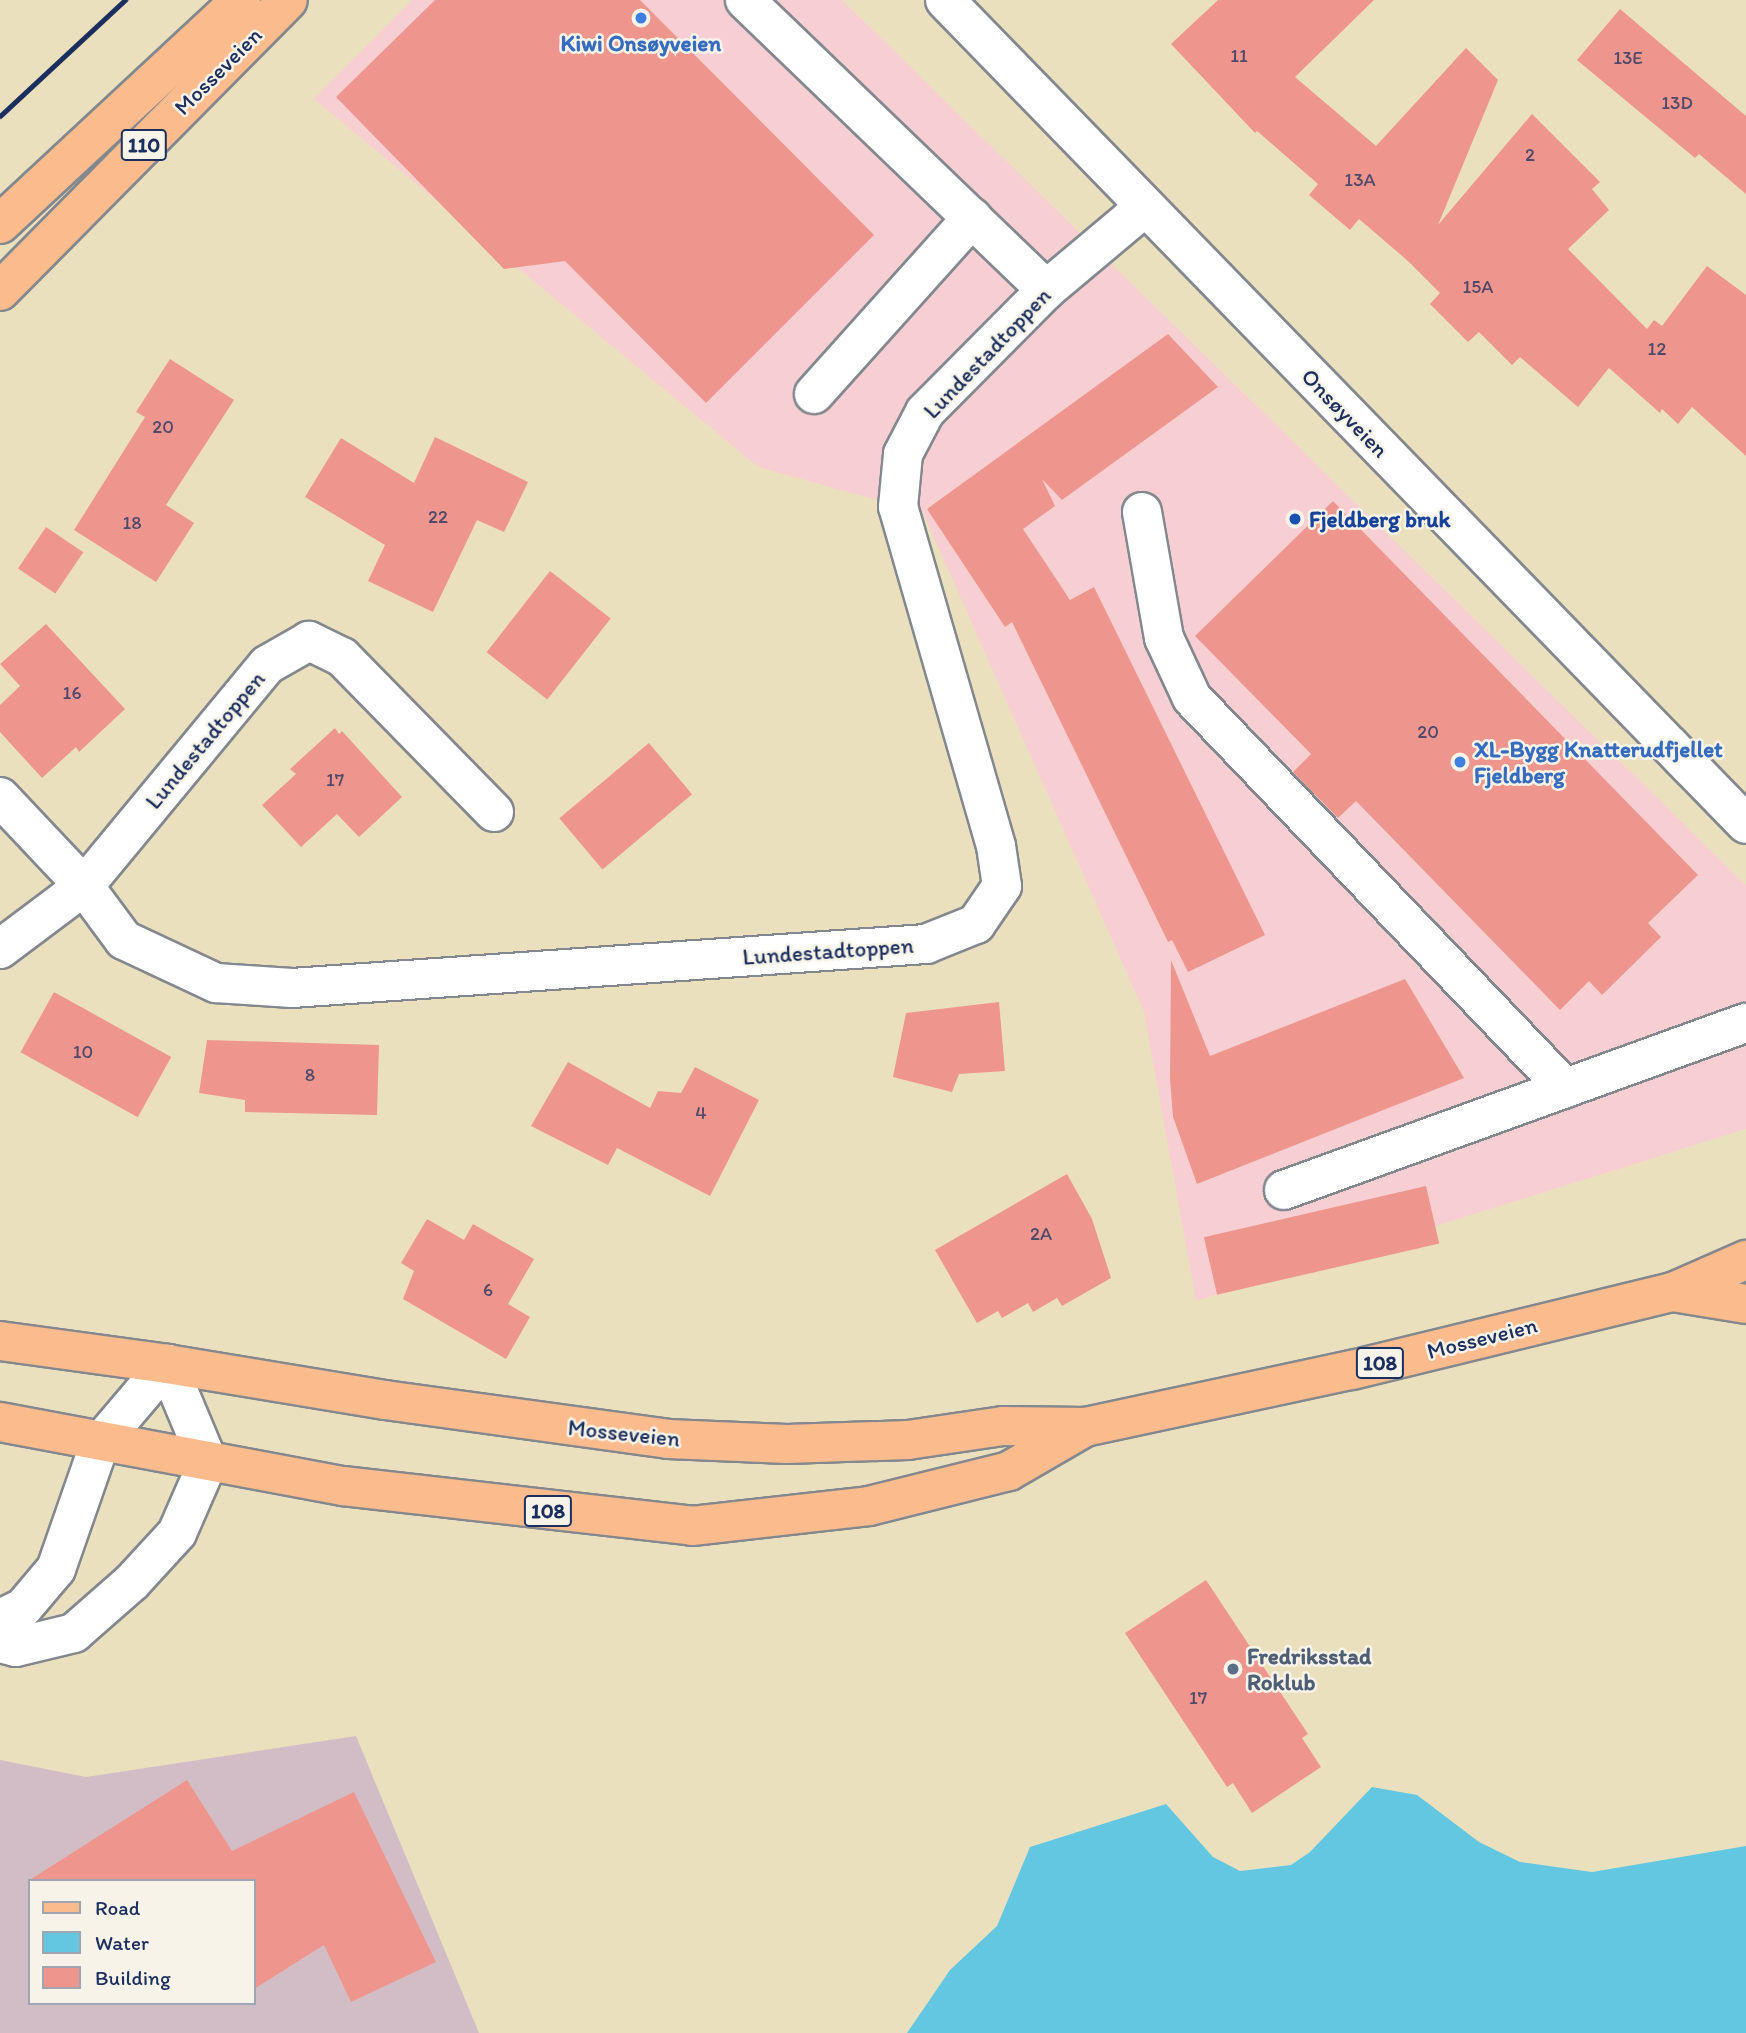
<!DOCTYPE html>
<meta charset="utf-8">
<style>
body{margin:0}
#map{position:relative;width:1746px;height:2033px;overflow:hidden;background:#ebe0bd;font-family:Itim,sans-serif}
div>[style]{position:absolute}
.built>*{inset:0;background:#f7cfd2}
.industrial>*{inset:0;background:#d2bdc6}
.water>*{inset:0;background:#64c7e2}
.building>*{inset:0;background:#ee968d;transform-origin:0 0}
.roads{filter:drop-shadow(2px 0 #83888e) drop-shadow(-2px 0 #83888e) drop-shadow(0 2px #83888e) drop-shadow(0 -2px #83888e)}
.minor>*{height:38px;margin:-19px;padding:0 19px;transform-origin:19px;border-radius:19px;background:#fff}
.major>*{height:38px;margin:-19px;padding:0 19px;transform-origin:19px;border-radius:19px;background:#fbbb8c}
.highway>*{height:38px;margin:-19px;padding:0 19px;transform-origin:19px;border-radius:19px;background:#fbbb8c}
.rail>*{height:5px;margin:-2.5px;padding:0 2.5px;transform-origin:2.5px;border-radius:2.5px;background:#1b2f5e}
.dots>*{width:19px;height:19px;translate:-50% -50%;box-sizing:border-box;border:4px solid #f7f3e8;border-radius:50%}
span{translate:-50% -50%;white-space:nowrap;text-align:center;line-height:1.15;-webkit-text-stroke:5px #f7f3e8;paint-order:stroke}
.number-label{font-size:19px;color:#50496a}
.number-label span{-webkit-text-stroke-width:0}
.shield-label span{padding:2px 5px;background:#f7f3e8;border:2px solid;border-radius:5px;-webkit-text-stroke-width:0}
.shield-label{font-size:21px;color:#1b2f5e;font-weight:700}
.shop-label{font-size:23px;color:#366cbe;font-weight:700}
.left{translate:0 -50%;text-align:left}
.street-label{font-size:23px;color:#1b2f5e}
.transit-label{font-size:23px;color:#164399;font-weight:700}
.service-label{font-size:23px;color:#4e5e75;font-weight:700}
.legend{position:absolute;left:28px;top:1879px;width:228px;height:126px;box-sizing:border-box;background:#f7f3e8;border:2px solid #9fa5b1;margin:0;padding:9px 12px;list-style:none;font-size:21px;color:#1b2f5e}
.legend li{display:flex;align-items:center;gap:14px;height:35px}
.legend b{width:35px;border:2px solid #9fa5b1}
</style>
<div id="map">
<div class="built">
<div style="clip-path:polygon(412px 0,842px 0,1746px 885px,1746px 1129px,1196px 1301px,1144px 1012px,923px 513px,758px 467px,314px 99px)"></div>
</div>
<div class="industrial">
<div style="clip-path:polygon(evenodd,356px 1736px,479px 2033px,0 2033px,0 1760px,86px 1777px,356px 1736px,30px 1881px,254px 1881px,254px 2003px,30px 2003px,30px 1881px)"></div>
</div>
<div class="water">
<div style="clip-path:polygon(1372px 1787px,1417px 1795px,1479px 1842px,1520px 1862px,1592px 1872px,1746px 1846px,1746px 2033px,907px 2033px,950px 1970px,997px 1926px,1030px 1847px,1166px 1804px,1213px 1857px,1240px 1871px,1291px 1865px,1310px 1852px)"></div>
</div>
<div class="building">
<div style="clip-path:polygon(435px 0,640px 0,874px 235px,706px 403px,565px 261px,504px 269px,336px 97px)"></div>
<div style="clip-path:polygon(1218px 0,1374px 0,1295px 77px,1376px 146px,1466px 48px,1498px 80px,1438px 225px,1532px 114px,1600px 182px,1592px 189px,1609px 210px,1568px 249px,1647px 329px,1654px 320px,1662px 326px,1707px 266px,1746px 295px,1746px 456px,1692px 407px,1678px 424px,1662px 409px,1660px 413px,1609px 368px,1578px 407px,1520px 357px,1512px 365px,1479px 332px,1468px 342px,1430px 304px,1440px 293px,1408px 261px,1359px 219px,1350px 230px,1309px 195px,1318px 184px,1257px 131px,1255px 133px,1171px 44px)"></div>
<div style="clip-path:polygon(1620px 9px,1746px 116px,1746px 194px,1699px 154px,1695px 158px,1577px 60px)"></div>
<div style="clip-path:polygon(1168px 334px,1218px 387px,1062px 500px,1042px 479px,1055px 506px,1023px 529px,1070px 600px,1094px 587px,1265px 935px,1188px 972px,1172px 940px,1168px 942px,1012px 622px,1005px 627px,927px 509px)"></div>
<div style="clip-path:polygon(170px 359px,234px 400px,166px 505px,194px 523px,156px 582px,74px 530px,145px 417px,136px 412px)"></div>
<div style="clip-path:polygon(435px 437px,528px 482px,504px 532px,477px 520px,433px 612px,368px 581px,385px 545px,305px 497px,341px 438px,414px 483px)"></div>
<div style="clip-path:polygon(1333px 501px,1698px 875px,1648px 923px,1661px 937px,1602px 995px,1589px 981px,1560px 1010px,1356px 801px,1338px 818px,1293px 772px,1311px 754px,1195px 636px)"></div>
<div style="left:46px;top:527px;width:45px;height:50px;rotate:34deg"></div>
<div style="left:550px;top:571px;width:77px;height:103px;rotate:38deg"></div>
<div style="clip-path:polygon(46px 624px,125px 709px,79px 752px,76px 747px,42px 778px,0 732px,0 705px,20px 686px,0 664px)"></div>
<div style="clip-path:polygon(335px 728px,339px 734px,342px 731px,402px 797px,359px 837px,337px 814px,301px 847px,262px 805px,296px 774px,290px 769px)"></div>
<div style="left:649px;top:743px;width:67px;height:117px;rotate:50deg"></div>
<div style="clip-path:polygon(1171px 960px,1210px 1056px,1405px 979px,1464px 1078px,1197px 1184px,1173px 1117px,1170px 1079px)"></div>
<div style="left:54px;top:992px;width:134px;height:69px;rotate:29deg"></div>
<div style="clip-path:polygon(999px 1002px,1005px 1071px,959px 1074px,952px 1092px,893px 1077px,906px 1013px)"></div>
<div style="clip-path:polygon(207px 1040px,379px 1045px,377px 1115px,245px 1112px,245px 1100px,199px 1093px)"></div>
<div style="clip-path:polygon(568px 1062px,650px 1108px,658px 1091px,681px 1093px,695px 1067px,759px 1100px,710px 1196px,617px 1148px,608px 1165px,531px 1126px)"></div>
<div style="clip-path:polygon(1067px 1174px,1092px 1219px,1111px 1278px,1062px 1306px,1057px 1298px,1033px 1312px,1028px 1303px,1002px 1318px,998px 1311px,977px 1323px,935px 1250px)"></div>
<div style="left:1426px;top:1186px;width:59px;height:228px;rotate:77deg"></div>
<div style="clip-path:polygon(427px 1219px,464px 1240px,473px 1224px,534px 1259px,508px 1304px,530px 1317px,506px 1359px,403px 1299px,414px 1271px,401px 1263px)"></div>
<div style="clip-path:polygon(1206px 1580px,1308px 1734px,1302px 1738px,1321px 1767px,1252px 1813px,1233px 1783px,1227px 1787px,1125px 1633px)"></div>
<div style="clip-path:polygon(187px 1780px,232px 1851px,354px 1792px,436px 1962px,351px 2002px,324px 1945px,254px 1989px,254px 1881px,28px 1881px)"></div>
</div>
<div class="roads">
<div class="minor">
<div style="left:745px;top:0;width:418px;rotate:43.9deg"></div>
<div style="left:945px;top:0;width:1149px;rotate:45.81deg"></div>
<div style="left:814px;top:394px;width:237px;rotate:-48.1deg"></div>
<div style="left:1142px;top:512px;width:128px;rotate:80.1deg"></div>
<div style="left:1164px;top:638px;width:66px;rotate:65deg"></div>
<div style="left:1192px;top:698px;width:540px;rotate:46.28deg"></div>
<div style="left:0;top:797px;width:122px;rotate:46.7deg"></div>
<div style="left:84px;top:886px;width:105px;rotate:143.1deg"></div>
<div style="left:494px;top:812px;width:217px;rotate:-134.4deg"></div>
<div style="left:342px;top:657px;width:37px;rotate:-154deg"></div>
<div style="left:309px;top:641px;width:48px;rotate:150.3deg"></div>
<div style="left:267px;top:665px;width:287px;rotate:129.6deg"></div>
<div style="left:84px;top:886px;width:67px;rotate:53.5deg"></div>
<div style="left:124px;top:940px;width:102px;rotate:25.1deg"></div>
<div style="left:216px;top:983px;width:76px;rotate:3.8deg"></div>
<div style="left:292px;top:988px;width:636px;rotate:-3.97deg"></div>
<div style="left:926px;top:944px;width:54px;rotate:-21.8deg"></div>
<div style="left:976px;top:924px;width:46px;rotate:-55.6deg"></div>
<div style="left:1002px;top:886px;width:40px;rotate:-98.5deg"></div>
<div style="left:996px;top:846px;width:353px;rotate:-106.1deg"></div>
<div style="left:898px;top:507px;width:53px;rotate:-84.6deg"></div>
<div style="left:903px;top:454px;width:47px;rotate:-62.4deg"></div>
<div style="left:925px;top:412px;width:172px;rotate:-45.2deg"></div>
<div style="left:1046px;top:290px;width:129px;rotate:-40deg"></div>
<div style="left:1284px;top:1190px;width:491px;rotate:-19.9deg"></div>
<div style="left:0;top:1619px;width:25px;rotate:-26deg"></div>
<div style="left:23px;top:1608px;width:51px;rotate:-49.8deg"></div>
<div style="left:56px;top:1569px;width:133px;rotate:-70.8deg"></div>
<div style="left:100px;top:1443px;width:104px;rotate:-49.7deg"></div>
<div style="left:167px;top:1364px;width:106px;rotate:67.3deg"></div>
<div style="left:208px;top:1462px;width:77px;rotate:113.6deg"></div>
<div style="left:177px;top:1533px;width:67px;rotate:132.6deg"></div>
<div style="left:132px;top:1582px;width:77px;rotate:138.7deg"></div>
<div style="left:74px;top:1633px;width:60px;rotate:166.4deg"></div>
<div style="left:16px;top:1647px;width:16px;rotate:-166deg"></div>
</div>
<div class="major">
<div style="left:1673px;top:1292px;width:74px;rotate:9.3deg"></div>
<div style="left:0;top:1341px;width:169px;rotate:7.8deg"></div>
<div style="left:167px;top:1364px;width:221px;rotate:9.4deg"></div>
<div style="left:385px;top:1400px;width:286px;rotate:7.8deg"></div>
<div style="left:668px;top:1439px;width:119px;rotate:2.4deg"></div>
<div style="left:787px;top:1444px;width:121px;rotate:-1.9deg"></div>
<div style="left:908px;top:1440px;width:96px;rotate:-8.4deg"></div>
<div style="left:1003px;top:1426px;width:82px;rotate:0.7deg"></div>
<div style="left:1085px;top:1427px;width:273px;rotate:-12.1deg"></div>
<div style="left:1352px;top:1370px;width:330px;rotate:-13.7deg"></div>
<div style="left:1673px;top:1292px;width:80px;rotate:-23.7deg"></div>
<div style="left:0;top:1422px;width:349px;rotate:10.6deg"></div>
<div style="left:343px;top:1486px;width:351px;rotate:6.5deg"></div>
<div style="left:692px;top:1526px;width:178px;rotate:-6.4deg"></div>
<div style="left:869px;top:1506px;width:144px;rotate:-14deg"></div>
<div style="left:1009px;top:1471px;width:88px;rotate:-30.1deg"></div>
</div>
<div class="highway">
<div style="left:0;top:224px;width:329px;rotate:-42.9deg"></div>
<div style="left:0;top:291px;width:409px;rotate:-45.3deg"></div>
</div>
</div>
<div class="rail">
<div style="left:0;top:116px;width:171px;rotate:-42.9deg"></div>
</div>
<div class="dots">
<div style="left:641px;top:18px;background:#3f7fe0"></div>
<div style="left:1295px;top:519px;background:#1a4fb4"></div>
<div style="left:1460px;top:762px;background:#3f7fe0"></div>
<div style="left:1233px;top:1669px;background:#5c6f8a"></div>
</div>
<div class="number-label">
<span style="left:1239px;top:56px">11</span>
<span style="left:1628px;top:58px">13E</span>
<span style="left:1677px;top:103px">13D</span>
<span style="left:1530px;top:155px">2</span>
<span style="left:1360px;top:180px">13A</span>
<span style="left:1478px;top:287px">15A</span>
<span style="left:1657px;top:349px">12</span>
<span style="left:163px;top:427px">20</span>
<span style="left:438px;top:517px">22</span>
<span style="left:132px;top:523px">18</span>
<span style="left:72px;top:693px">16</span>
<span style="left:1428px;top:732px">20</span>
<span style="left:335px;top:780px">17</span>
<span style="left:83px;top:1052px">10</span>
<span style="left:310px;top:1075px">8</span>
<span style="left:701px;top:1113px">4</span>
<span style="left:1041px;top:1234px">2A</span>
<span style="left:488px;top:1290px">6</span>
<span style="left:1198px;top:1698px">17</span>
</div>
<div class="shield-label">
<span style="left:144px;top:145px">110</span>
<span style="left:1380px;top:1363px">108</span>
<span style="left:548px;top:1511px">108</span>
</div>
<div class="shop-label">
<span style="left:641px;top:43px">Kiwi Onsøyveien</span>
<span class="left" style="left:1474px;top:762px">XL-Bygg Knatterudfjellet<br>Fjeldberg</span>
</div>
<div class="street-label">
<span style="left:218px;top:71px;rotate:-45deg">Mosseveien</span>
<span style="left:987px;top:353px;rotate:-46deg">Lundestadtoppen</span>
<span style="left:1345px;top:413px;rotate:46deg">Onsøyveien</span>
<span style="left:205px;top:740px;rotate:-50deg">Lundestadtoppen</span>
<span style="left:828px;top:951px;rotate:-4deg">Lundestadtoppen</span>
<span style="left:1482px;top:1338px;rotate:-14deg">Mosseveien</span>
<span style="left:624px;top:1433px;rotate:6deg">Mosseveien</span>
</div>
<div class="transit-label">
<span class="left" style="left:1309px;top:519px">Fjeldberg bruk</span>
</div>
<div class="service-label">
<span class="left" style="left:1247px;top:1669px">Fredriksstad<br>Roklub</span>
</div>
<ul class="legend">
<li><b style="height:9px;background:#fbbb8c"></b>Road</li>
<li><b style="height:19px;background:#64c7e2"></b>Water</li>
<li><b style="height:19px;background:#ee968d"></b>Building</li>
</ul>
</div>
